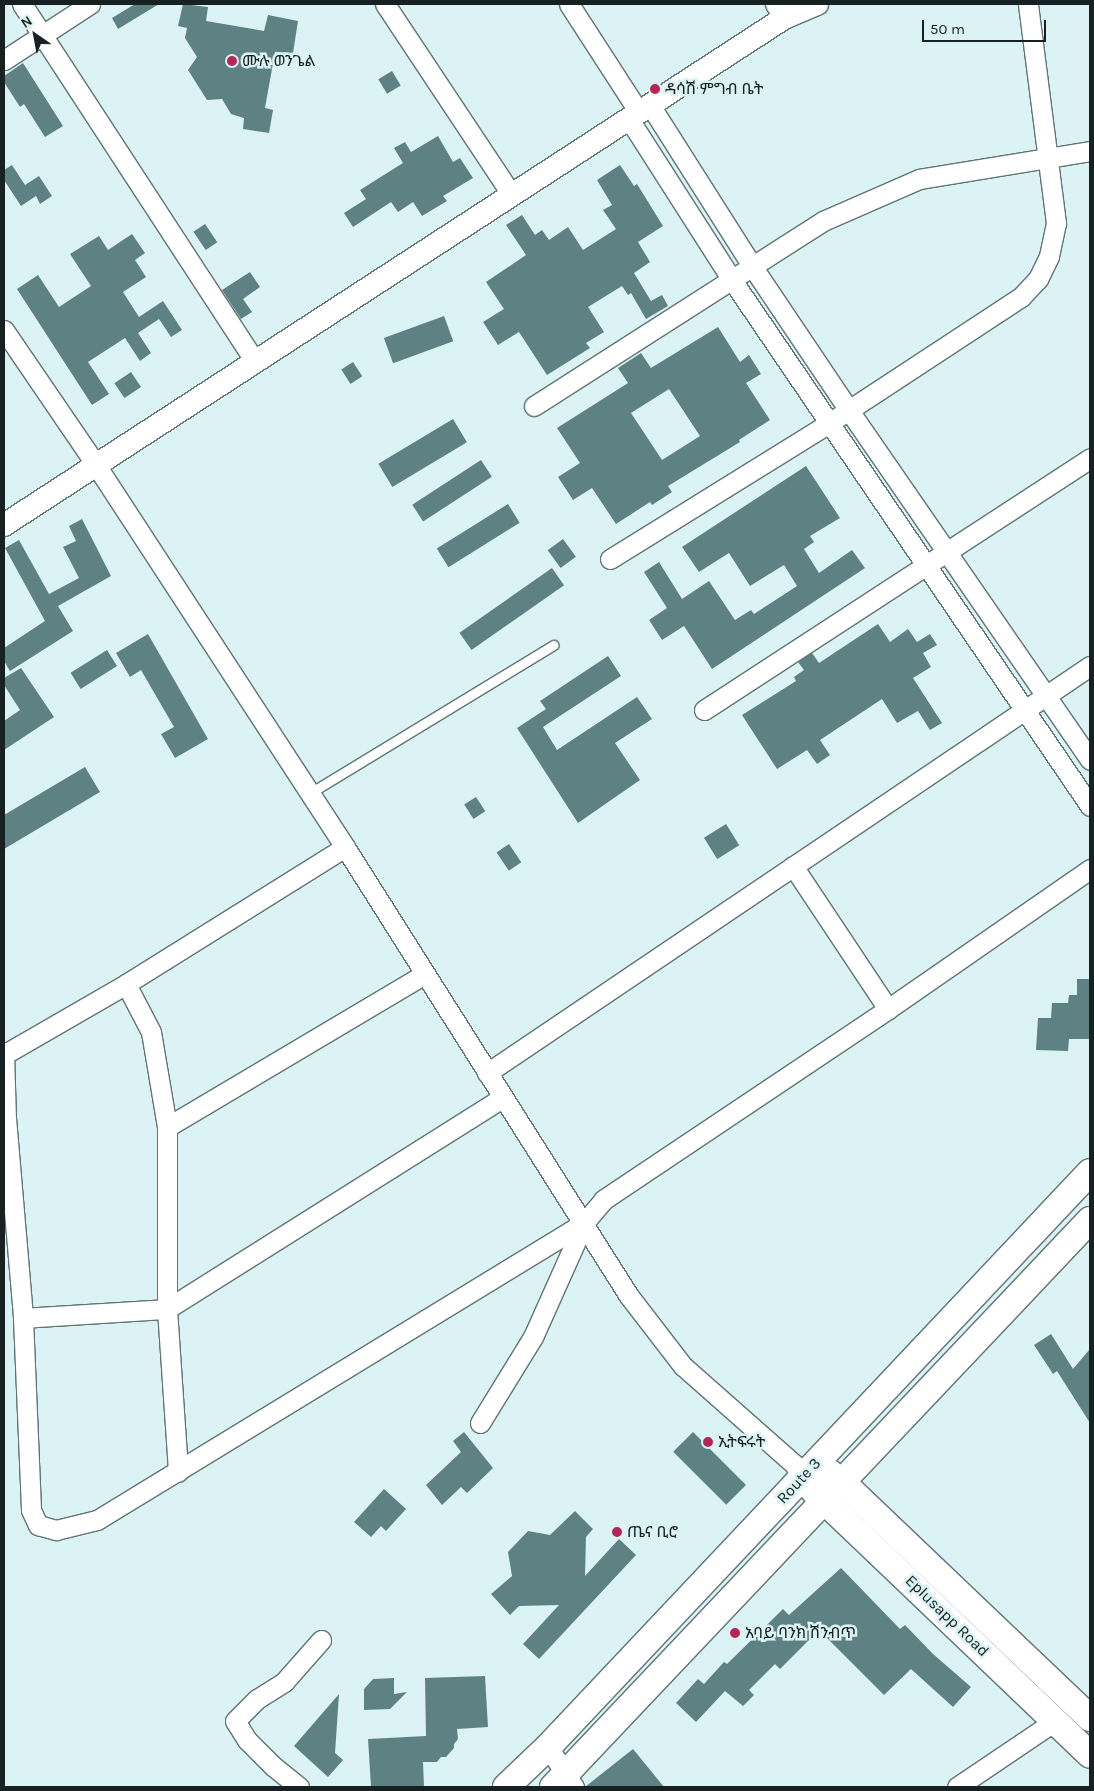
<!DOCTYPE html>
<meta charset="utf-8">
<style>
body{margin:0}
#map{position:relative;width:1094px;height:1791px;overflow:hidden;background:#dbf3f4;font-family:Karla,"Noto Sans Ethiopic",sans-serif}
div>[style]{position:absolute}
.building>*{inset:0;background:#5e8284;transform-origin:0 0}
.roads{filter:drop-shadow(1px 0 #607476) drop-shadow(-1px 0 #607476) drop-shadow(0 1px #607476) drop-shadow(0 -1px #607476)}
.service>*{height:9px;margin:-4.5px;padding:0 4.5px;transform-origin:4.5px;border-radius:4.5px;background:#fff}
.minor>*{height:19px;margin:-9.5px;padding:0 9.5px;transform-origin:9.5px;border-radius:9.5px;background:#fff}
.tertiary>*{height:22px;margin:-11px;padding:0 11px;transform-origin:11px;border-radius:11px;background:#fff}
.secondary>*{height:26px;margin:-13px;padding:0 13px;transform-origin:13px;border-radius:13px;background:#fff}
.dots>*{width:14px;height:14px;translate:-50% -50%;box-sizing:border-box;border:2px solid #dbf3f4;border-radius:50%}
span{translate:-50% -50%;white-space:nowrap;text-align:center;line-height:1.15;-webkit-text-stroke:5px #dbf3f4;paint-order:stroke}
.poi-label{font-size:16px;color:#182121}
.left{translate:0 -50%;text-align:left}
.street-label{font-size:16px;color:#182121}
.frame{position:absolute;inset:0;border:5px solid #182121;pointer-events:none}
.north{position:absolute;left:10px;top:10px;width:50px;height:50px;-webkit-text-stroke:4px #dbf3f4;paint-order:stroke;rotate:327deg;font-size:14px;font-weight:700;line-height:20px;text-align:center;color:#182121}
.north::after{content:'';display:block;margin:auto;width:18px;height:22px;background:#182121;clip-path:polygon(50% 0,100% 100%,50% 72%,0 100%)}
.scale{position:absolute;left:922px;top:20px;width:124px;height:22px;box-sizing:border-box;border:2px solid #182121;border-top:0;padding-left:6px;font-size:15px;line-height:18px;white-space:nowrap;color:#182121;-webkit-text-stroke:4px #dbf3f4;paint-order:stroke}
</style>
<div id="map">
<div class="building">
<div style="clip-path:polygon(135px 4px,159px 4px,118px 29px,112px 18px)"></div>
<div style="clip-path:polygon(183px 4px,208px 7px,206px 21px,264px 31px,268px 15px,298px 21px,293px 53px,275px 52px,265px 108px,273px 110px,269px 133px,243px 129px,244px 118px,231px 114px,222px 99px,207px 100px,188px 70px,197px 57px,185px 38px,187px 28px,178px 26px)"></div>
<div style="clip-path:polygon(23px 63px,63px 126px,45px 137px,24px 104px,20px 107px,4px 82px,4px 76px)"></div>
<div style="left:392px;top:71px;width:17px;height:16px;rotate:59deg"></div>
<div style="clip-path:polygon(438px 136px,453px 162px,460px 158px,473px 178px,443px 196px,447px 201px,422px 216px,413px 202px,398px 212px,391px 202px,353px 227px,344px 213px,366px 199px,360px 190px,403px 163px,394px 148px,405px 142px,411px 152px)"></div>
<div style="clip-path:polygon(12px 165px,25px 185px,39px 176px,52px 196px,40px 204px,36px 196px,21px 206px,4px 180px,4px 170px)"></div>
<div style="clip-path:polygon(620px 165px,634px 186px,637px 184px,663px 226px,638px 242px,650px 262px,634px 273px,651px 301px,662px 295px,668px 306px,646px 319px,631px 293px,628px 295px,622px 286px,588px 307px,604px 332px,586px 343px,590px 348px,547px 375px,519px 332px,498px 345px,483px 322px,504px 309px,486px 282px,526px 255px,506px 225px,522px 215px,535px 235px,542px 230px,549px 240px,568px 227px,583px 250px,616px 229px,603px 210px,612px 205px,597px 180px)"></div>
<div style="left:205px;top:224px;width:22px;height:14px;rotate:56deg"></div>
<div style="clip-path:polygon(132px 234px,145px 253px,135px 260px,146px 277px,123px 292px,139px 317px,163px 301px,182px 330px,171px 337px,159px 319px,138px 333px,151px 353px,140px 361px,125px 338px,88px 362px,109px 394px,92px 405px,17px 289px,38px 275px,59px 307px,91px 286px,70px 254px,99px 236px,108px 250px)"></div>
<div style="clip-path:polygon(250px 272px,260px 287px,243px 299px,252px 312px,241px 319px,222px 290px)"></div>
<div style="left:444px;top:316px;width:27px;height:64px;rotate:70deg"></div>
<div style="clip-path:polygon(evenodd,718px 327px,740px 362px,749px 355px,761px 374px,746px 383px,770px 420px,739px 440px,740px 442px,668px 486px,672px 492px,652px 505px,650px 502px,616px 524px,592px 488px,573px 500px,558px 477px,580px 463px,557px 428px,628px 383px,618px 368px,641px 353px,651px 368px,718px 327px,669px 389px,700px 436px,662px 460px,631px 413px,669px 389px)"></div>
<div style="left:353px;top:362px;width:17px;height:14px;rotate:57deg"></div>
<div style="left:131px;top:372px;width:18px;height:20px;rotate:56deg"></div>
<div style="left:453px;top:419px;width:27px;height:87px;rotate:59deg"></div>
<div style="left:481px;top:460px;width:20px;height:82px;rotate:57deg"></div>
<div style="clip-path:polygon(806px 466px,840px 518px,810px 536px,814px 542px,804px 549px,819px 573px,852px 550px,865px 568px,712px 669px,684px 626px,662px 640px,649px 620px,667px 608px,644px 572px,659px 562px,682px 599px,709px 581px,735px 620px,751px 610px,754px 614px,797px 586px,784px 565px,750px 586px,729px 553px,699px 572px,682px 547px)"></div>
<div style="left:508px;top:504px;width:22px;height:84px;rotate:58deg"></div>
<div style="clip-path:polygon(82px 519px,111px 576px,58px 606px,73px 631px,10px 671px,4px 661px,4px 648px,45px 621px,5px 548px,19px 540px,49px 594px,79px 578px,63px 547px,76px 541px,69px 526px)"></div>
<div style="left:563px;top:539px;width:22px;height:19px;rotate:54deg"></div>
<div style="left:552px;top:568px;width:21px;height:113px;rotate:55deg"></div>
<div style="clip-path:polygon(878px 624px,890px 642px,908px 629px,917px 642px,930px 634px,937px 645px,923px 653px,931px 667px,913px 678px,942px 723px,930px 730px,918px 711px,897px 723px,882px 699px,820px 740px,830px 755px,817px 764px,807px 750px,777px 769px,742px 715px,796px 681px,794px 677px,804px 670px,798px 662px,812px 653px,819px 663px)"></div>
<div style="clip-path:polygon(148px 634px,208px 739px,175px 758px,161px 734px,174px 727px,141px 670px,130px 677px,116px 653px)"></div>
<div style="left:107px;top:650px;width:19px;height:43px;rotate:58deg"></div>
<div style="clip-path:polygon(608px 656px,621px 676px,543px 727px,557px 750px,637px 697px,652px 719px,615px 743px,640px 780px,578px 823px,517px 728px,546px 709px,540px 701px)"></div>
<div style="clip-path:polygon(21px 668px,54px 717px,4px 750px,4px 721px,20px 710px,4px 685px,4px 678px)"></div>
<div style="clip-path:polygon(85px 767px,100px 792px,4px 849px,4px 815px)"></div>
<div style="left:476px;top:797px;width:17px;height:14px;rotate:57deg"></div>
<div style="left:726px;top:824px;width:25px;height:26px;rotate:58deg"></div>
<div style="left:509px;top:844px;width:22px;height:15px;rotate:56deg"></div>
<div style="clip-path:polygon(1077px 979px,1090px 979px,1090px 1039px,1069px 1039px,1068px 1051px,1036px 1050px,1038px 1018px,1051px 1018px,1052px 1003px,1068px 1003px,1069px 995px,1077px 995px)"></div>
<div style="clip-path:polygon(1051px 1334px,1073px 1369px,1090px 1349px,1090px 1423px,1057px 1371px,1053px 1374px,1034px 1345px)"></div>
<div style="clip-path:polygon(464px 1432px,493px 1468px,467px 1493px,461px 1487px,442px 1505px,426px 1485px,461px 1452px,453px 1441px)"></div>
<div style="left:693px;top:1432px;width:75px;height:28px;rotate:45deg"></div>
<div style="clip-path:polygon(384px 1489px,406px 1509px,386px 1531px,381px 1526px,371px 1537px,354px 1522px)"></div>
<div style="clip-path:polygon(575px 1511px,593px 1529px,586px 1537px,585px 1576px,619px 1539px,636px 1555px,539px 1659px,523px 1644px,559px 1605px,519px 1606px,510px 1615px,491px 1594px,512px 1576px,508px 1552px,528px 1531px,550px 1535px)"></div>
<div style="clip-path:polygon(841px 1568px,900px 1629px,905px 1625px,933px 1654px,971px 1687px,953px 1707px,911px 1669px,884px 1695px,819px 1630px,780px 1669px,775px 1664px,749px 1690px,754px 1695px,743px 1706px,725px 1691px,696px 1722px,676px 1703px,698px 1679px,704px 1684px,724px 1662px,727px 1664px,783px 1609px,789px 1615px)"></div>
<div style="clip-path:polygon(485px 1676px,488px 1727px,457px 1729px,458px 1739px,454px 1744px,454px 1748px,446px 1757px,441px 1757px,437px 1762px,423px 1762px,424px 1787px,371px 1787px,368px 1739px,426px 1736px,425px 1678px)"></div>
<div style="clip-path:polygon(394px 1678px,394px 1694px,407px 1692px,390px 1709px,364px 1710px,364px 1689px,373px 1679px)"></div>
<div style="clip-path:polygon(339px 1694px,335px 1753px,343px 1760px,328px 1777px,294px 1746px)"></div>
<div style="clip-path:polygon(633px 1749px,664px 1787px,585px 1787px)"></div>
</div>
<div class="roads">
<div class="service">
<div style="left:310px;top:793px;width:285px;rotate:-31.3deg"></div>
</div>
<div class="minor">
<div style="left:22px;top:4px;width:427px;rotate:56.9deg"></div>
<div style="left:385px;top:4px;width:229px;rotate:56.4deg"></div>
<div style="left:569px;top:4px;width:129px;rotate:57.1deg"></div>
<div style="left:775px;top:4px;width:17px;rotate:57deg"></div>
<div style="left:4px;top:60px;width:103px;rotate:-33.1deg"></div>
<div style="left:650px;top:105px;width:191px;rotate:57.6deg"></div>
<div style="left:752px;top:266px;width:172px;rotate:56.1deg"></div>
<div style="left:848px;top:409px;width:426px;rotate:55.4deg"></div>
<div style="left:629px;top:119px;width:191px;rotate:57.4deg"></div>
<div style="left:732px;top:280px;width:636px;rotate:55.76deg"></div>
<div style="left:4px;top:330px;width:163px;rotate:55.7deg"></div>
<div style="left:96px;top:465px;width:456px;rotate:56.9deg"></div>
<div style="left:345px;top:847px;width:531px;rotate:57.69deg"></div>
<div style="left:629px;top:1296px;width:88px;rotate:52.4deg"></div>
<div style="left:683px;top:1366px;width:149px;rotate:41.5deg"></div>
<div style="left:795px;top:1465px;width:16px;rotate:68deg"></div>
<div style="left:534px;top:406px;width:343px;rotate:-32.6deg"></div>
<div style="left:823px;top:221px;width:105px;rotate:-23.6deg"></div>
<div style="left:919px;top:179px;width:173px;rotate:-9.3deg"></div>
<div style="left:610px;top:559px;width:258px;rotate:-31.8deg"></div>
<div style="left:829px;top:423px;width:230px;rotate:-33.3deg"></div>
<div style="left:1021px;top:297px;width:25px;rotate:-47deg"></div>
<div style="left:1038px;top:279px;width:25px;rotate:-64deg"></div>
<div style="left:1049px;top:256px;width:34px;rotate:-78deg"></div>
<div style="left:1056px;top:223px;width:221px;rotate:-97.3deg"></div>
<div style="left:704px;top:710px;width:461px;rotate:-33.1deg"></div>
<div style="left:793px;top:866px;width:172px;rotate:56.4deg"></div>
<div style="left:126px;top:984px;width:54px;rotate:62.5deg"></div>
<div style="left:151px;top:1032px;width:96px;rotate:80.4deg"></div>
<div style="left:167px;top:1127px;width:182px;rotate:90deg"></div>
<div style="left:167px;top:1309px;width:163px;rotate:86.1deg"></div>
<div style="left:4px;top:1052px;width:66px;rotate:88.3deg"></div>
<div style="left:6px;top:1118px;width:201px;rotate:85.1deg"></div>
<div style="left:23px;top:1318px;width:192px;rotate:87.6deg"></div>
<div style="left:31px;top:1510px;width:17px;rotate:65deg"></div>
<div style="left:38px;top:1525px;width:19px;rotate:16deg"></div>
<div style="left:56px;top:1530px;width:42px;rotate:-13.7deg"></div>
<div style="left:97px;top:1520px;width:570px;rotate:-31.38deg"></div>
<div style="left:5px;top:1054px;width:140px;rotate:-30deg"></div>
<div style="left:126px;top:984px;width:258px;rotate:-32deg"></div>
<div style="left:487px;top:1073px;width:728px;rotate:-34.02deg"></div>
<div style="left:167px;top:1127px;width:300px;rotate:-30.7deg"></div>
<div style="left:23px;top:1318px;width:144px;rotate:-3.6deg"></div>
<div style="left:167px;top:1309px;width:397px;rotate:-32.2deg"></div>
<div style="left:480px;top:1423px;width:101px;rotate:-58.4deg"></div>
<div style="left:533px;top:1337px;width:125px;rotate:-65.9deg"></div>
<div style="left:584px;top:1223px;width:30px;rotate:-50deg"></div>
<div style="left:603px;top:1200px;width:343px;rotate:-33.8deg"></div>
<div style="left:888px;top:1009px;width:246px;rotate:-34.7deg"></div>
<div style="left:548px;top:1747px;width:48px;rotate:57deg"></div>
<div style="left:299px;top:1787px;width:32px;rotate:-141deg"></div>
<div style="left:274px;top:1767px;width:38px;rotate:-135deg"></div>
<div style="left:247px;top:1740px;width:22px;rotate:-122deg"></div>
<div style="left:235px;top:1721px;width:31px;rotate:-45deg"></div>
<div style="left:257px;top:1699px;width:32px;rotate:-32deg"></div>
<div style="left:284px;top:1682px;width:56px;rotate:-48.6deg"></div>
<div style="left:957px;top:1787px;width:118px;rotate:-34deg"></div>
</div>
<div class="tertiary">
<div style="left:4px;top:525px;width:930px;rotate:-33.02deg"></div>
<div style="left:784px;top:18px;width:36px;rotate:-23deg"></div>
</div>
<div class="secondary">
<div style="left:829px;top:1472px;width:18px;rotate:38deg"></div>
<div style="left:843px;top:1483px;width:341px;rotate:43.6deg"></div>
<div style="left:813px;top:1490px;width:383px;rotate:43.7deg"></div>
<div style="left:506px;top:1787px;width:58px;rotate:-43.6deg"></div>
<div style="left:548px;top:1747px;width:790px;rotate:-46.69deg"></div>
<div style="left:553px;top:1787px;width:781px;rotate:-46.56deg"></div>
</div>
</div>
<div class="dots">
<div style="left:232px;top:61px;background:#b62654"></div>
<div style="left:655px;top:89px;background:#b62654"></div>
<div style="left:708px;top:1442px;background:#b62654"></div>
<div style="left:617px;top:1532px;background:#b62654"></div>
<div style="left:735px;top:1633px;background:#b62654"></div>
</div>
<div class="poi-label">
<span class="left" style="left:242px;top:61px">ሙሉ ወንጌል</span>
<span class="left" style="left:665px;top:89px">ዳሳሽ ምግብ ቤት</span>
<span class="left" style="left:718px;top:1442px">ኢትፍሩት</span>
<span class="left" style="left:627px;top:1532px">ጤና ቢሮ</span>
<span class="left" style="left:745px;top:1633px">አባይ ባንክ ሽንብጥ</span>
</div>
<div class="street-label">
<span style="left:799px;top:1481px;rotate:-47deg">Route 3</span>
<span style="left:947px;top:1616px;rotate:44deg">Eplusapp Road</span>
</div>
<div class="frame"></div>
<div class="north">N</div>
<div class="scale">50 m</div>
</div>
